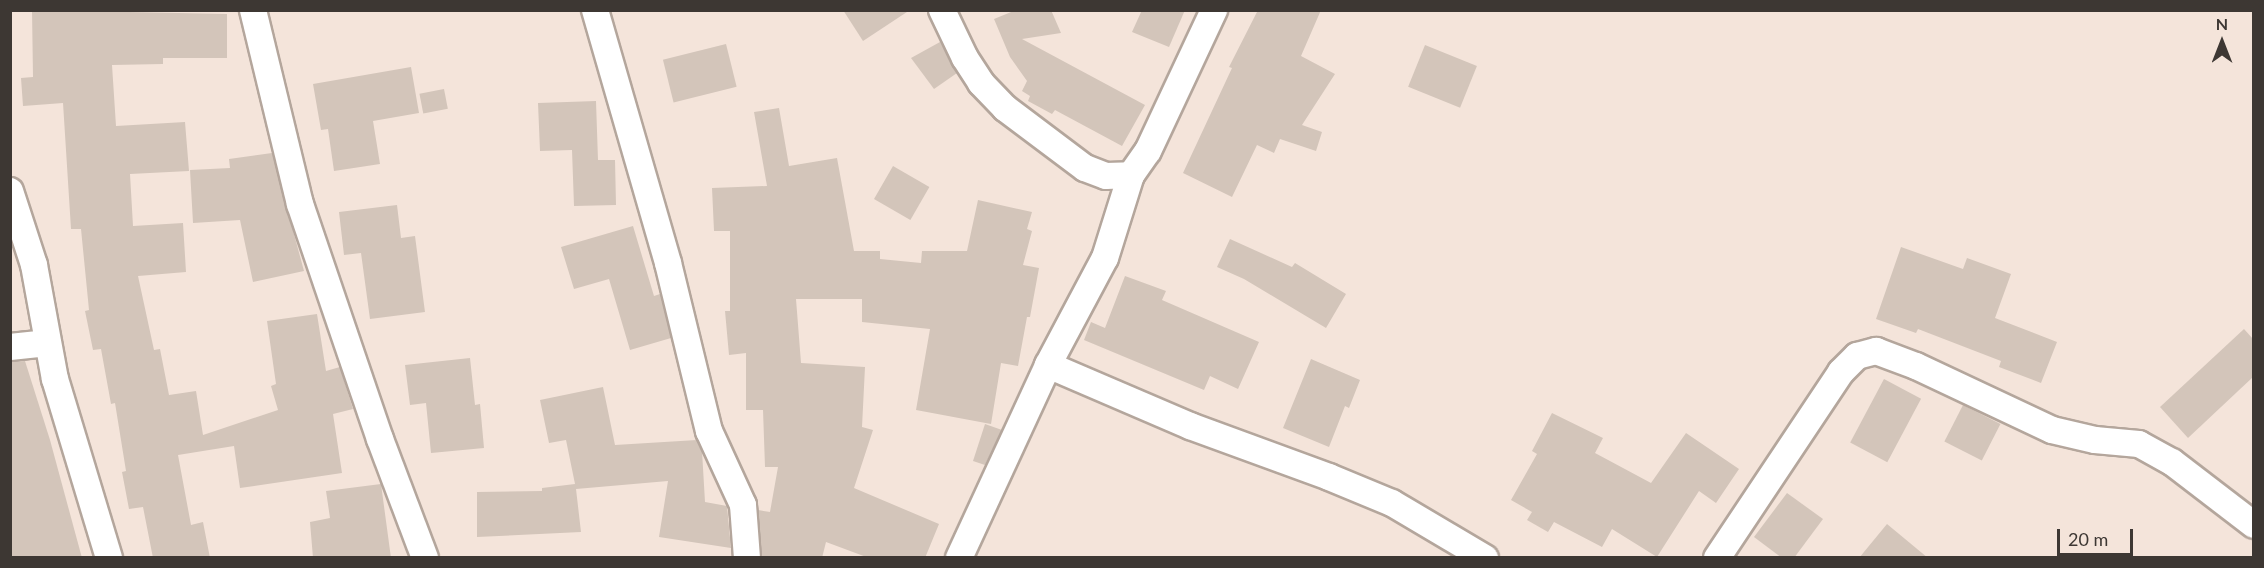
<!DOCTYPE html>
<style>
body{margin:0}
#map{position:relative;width:2264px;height:568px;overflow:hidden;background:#f4e4da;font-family:Lato,sans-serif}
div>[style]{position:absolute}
.building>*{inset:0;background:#d3c5ba;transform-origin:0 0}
.roads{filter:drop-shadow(2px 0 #b4a69c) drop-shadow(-2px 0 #b4a69c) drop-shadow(0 2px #b4a69c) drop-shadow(0 -2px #b4a69c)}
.minor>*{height:26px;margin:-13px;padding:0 13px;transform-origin:13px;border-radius:13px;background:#fff}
span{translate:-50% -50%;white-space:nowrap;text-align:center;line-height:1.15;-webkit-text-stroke:5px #f4e4da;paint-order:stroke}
.frame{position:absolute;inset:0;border:12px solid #3d3733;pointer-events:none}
.north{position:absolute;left:2192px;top:12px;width:60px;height:60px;-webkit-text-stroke:4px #f4e4da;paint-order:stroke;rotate:0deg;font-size:16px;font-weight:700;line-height:24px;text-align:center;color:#3d3733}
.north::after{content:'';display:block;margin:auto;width:21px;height:27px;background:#3d3733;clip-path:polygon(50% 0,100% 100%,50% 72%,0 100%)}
.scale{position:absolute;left:2057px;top:529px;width:76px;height:27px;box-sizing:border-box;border:3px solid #3d3733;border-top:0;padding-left:8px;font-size:18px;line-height:21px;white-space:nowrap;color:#3d3733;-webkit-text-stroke:4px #f4e4da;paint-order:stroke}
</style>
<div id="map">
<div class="building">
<div style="clip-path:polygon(32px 10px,227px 14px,227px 58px,163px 58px,163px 64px,112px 65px,116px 126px,185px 122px,189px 171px,130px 174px,133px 226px,183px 223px,186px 272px,138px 276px,154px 350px,160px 349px,169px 395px,196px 391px,203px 435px,278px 410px,271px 386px,276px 384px,267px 321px,317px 314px,326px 371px,340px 367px,353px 409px,333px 414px,342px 473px,240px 488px,234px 446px,178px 455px,191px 525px,203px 522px,210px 558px,153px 558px,143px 507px,129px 509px,122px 472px,126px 471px,115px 403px,111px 404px,101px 349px,93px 350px,85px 311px,89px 310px,81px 229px,71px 229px,63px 103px,23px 106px,21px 78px,33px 77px)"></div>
<div style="clip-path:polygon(843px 10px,910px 10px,863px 41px)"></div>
<div style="clip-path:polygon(1016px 10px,1051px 10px,1061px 33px,1022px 39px,1145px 105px,1122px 146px,1055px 110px,1052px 114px,1028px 101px,1030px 96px,1022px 91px,1027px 81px,1010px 57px,994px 19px)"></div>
<div style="clip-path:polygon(1142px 10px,1185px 10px,1169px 47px,1132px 32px)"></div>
<div style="clip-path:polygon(1258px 10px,1321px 10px,1301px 56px,1335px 74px,1302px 125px,1322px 132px,1316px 151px,1280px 139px,1274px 153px,1257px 145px,1232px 197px,1183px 173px,1232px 68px,1229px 67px)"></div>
<div style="clip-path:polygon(940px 42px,957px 73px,934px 89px,911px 58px)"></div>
<div style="left:726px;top:44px;width:44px;height:65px;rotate:76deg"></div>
<div style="left:1425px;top:45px;width:56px;height:45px;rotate:22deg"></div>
<div style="clip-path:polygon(411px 67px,419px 113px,373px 121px,380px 164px,334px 171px,328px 129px,321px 130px,313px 84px)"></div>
<div style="left:444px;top:89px;width:20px;height:25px;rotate:79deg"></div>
<div style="clip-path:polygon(596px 101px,598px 160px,615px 160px,616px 205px,574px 206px,572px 150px,540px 151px,538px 103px)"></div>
<div style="clip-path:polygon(779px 108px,789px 166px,837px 158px,854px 251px,880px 251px,880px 259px,921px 263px,922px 251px,967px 251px,978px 200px,1032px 212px,1027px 229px,1032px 231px,1023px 265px,1039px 268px,1030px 317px,1027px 317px,1018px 366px,1001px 363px,991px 424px,916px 410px,930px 329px,862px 322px,862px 299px,796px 299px,801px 363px,865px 367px,862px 427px,873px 430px,854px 488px,939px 524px,925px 558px,869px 558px,826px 542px,822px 558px,762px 558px,758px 510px,770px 512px,778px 467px,765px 467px,763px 410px,746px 410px,746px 353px,729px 355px,725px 311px,730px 311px,730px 231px,714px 231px,712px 188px,767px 186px,754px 112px)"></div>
<div style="clip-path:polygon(272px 153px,304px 271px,253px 282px,240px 220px,193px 223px,190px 170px,230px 168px,229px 159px)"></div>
<div style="left:893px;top:166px;width:42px;height:38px;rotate:30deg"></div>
<div style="clip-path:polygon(397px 205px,401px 238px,415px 236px,425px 312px,370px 319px,361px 253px,344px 255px,339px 212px)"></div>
<div style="clip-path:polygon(633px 226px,654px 296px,660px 294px,671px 338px,630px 350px,609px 279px,574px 289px,561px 247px)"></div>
<div style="clip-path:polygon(1230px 239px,1292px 267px,1295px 263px,1346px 294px,1326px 328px,1244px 279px,1217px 267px)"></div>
<div style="clip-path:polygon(1901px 247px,1963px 269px,1967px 258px,2011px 274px,1995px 318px,2057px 342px,2041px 383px,1999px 367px,2001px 361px,1918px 329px,1916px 333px,1876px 319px)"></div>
<div style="clip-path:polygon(1125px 276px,1166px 291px,1162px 300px,1259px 342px,1238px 389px,1210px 376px,1204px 390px,1084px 340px,1091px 322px,1105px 328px)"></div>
<div style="clip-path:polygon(2244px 329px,2253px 339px,2253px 377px,2188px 438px,2160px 407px)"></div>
<div style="clip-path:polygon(470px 358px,475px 405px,480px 404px,484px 448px,431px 453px,426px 403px,410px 405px,405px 365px)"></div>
<div style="clip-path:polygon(1311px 359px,1360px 380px,1349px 408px,1345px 406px,1329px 447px,1283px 428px)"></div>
<div style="clip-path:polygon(25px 361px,50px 440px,82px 558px,10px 558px,10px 362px)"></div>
<div style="left:1884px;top:379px;width:42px;height:72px;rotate:28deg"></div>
<div style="clip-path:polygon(603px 387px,615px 445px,697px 440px,702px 451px,705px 502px,727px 506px,731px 548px,659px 537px,668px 481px,576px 489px,581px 532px,477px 537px,477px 492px,542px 491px,542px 488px,575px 484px,566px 440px,549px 443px,540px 400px)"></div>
<div style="left:1963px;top:405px;width:42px;height:41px;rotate:27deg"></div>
<div style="clip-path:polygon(1552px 413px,1603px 438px,1595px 453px,1651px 483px,1686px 433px,1739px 469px,1716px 503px,1699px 491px,1657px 557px,1612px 529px,1602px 547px,1554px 522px,1548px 532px,1527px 520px,1532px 512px,1511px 500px,1537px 454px,1532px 451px)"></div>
<div style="clip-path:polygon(985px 424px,1002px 430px,985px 465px,973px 461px)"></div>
<div style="clip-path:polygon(381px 484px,391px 558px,313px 558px,310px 522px,330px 518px,326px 491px)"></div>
<div style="clip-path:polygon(1787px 493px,1823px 519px,1794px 558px,1782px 558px,1754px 537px)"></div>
<div style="clip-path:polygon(1887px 524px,1928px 558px,1859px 558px)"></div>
</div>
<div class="roads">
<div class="minor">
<div style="left:253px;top:10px;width:200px;rotate:76.4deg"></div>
<div style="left:300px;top:204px;width:248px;rotate:71.2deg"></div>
<div style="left:380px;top:439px;width:127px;rotate:69.3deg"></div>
<div style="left:595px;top:10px;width:263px;rotate:73.9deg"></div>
<div style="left:668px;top:263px;width:173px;rotate:76.3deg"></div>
<div style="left:709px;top:431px;width:81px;rotate:65.3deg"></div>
<div style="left:743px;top:505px;width:53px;rotate:85.7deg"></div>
<div style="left:942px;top:10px;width:53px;rotate:64.4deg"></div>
<div style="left:965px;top:58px;width:30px;rotate:57deg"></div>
<div style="left:981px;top:83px;width:35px;rotate:46deg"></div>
<div style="left:1005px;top:108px;width:100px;rotate:36.9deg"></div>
<div style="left:1085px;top:168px;width:22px;rotate:21deg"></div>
<div style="left:1106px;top:176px;width:25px;rotate:-2deg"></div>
<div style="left:10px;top:191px;width:78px;rotate:72deg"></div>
<div style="left:34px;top:265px;width:116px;rotate:79.6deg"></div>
<div style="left:55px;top:379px;width:187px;rotate:73.2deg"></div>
<div style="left:10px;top:347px;width:38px;rotate:-6deg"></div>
<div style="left:1048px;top:365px;width:155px;rotate:23.2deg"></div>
<div style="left:1190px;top:426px;width:148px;rotate:20.1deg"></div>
<div style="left:1329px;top:477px;width:68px;rotate:22.4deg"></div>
<div style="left:1392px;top:503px;width:108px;rotate:30.6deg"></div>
<div style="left:959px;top:558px;width:213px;rotate:-65.2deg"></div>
<div style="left:1048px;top:365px;width:121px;rotate:-62deg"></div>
<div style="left:1105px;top:258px;width:87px;rotate:-72.6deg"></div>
<div style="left:1131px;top:175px;width:29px;rotate:-55deg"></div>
<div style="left:1148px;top:151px;width:156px;rotate:-64.9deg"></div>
<div style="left:1717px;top:558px;width:224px;rotate:-56.3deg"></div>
<div style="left:1841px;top:372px;width:23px;rotate:-45deg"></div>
<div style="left:1857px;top:356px;width:20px;rotate:-15deg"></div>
<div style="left:1876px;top:351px;width:43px;rotate:20.6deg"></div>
<div style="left:1916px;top:366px;width:150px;rotate:25.2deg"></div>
<div style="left:2052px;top:430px;width:44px;rotate:13.1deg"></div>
<div style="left:2095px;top:440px;width:44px;rotate:5.2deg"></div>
<div style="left:2139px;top:444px;width:38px;rotate:29deg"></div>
<div style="left:2172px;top:462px;width:103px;rotate:37.5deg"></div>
</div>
</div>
<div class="frame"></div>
<div class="north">N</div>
<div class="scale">20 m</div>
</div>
